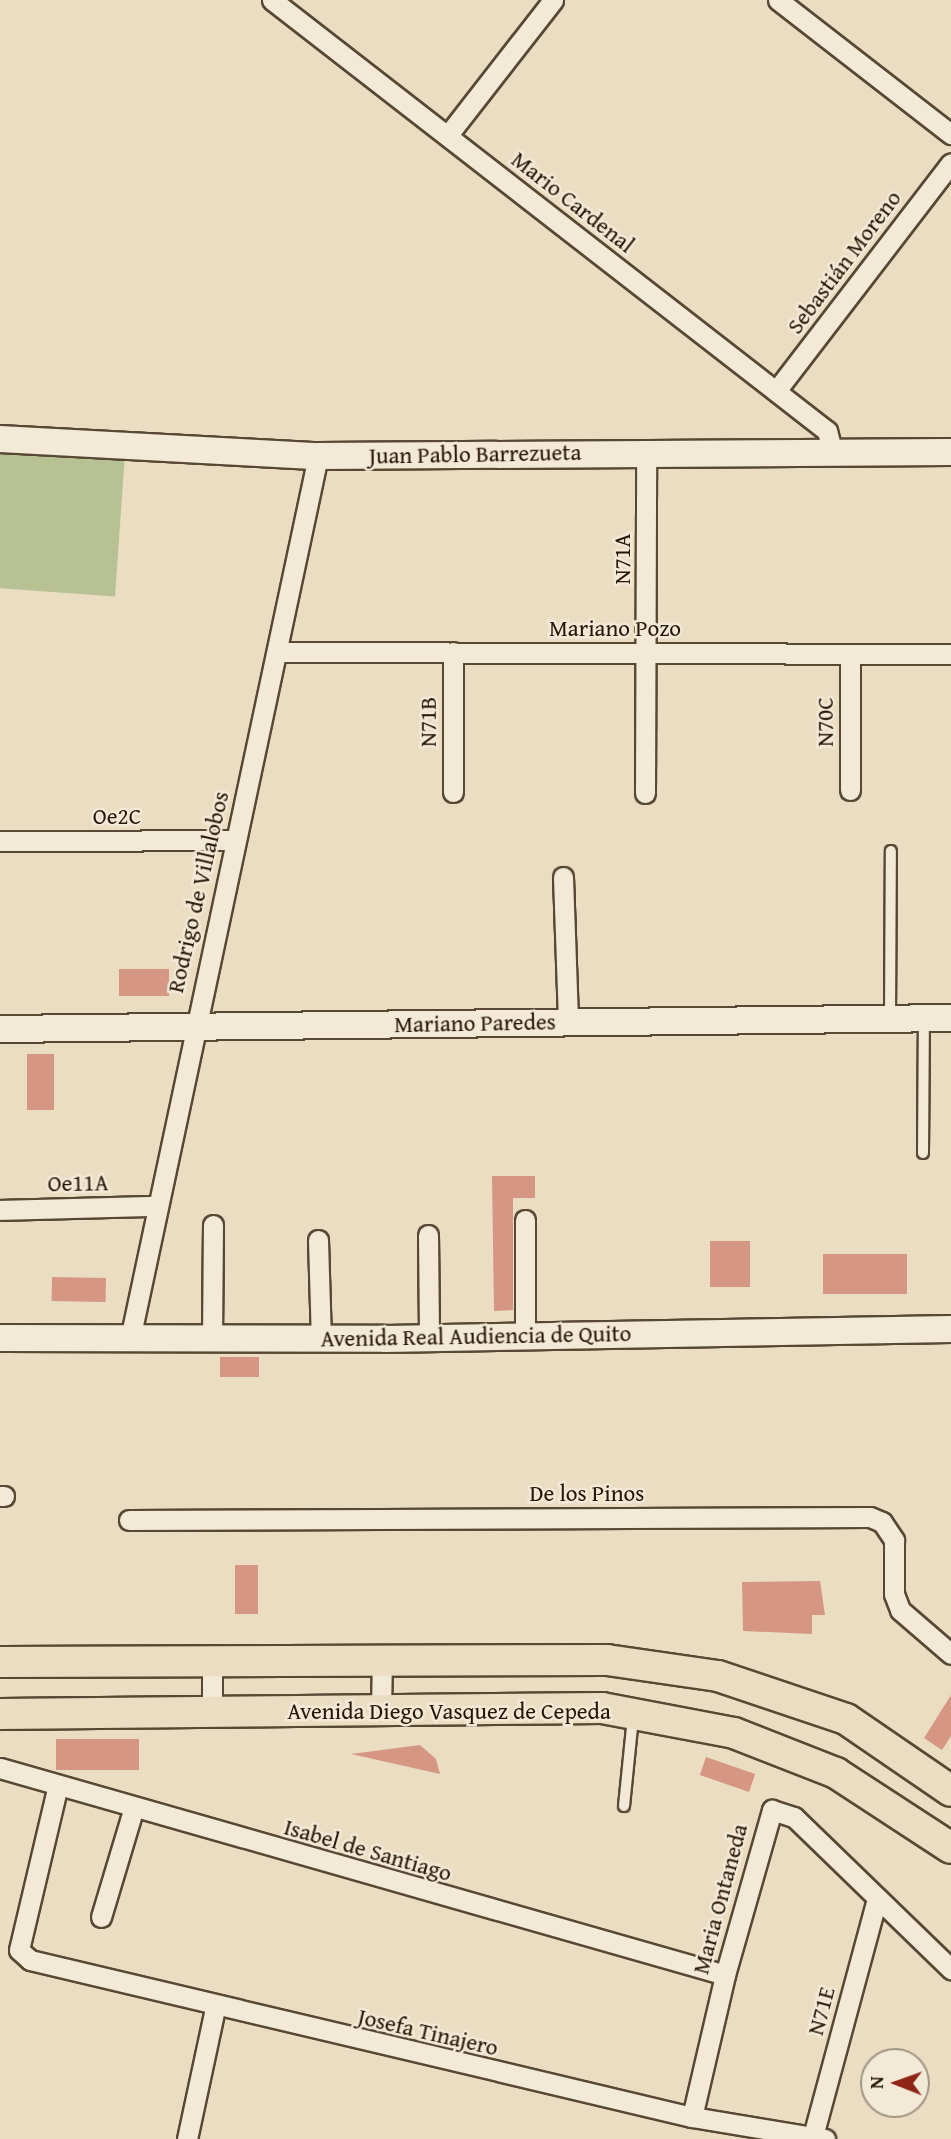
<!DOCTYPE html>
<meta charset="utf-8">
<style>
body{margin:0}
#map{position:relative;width:951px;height:2139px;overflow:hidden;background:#ebddc2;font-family:"Gentium Book Plus",serif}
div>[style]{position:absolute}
.green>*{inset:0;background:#b7c194;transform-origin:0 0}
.building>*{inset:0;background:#d59684;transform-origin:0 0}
.roads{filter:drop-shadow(2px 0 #574833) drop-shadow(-2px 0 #574833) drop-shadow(0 2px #574833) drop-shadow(0 -2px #574833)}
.lane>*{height:10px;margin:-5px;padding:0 5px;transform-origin:5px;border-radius:5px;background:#f2e9d7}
.street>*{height:19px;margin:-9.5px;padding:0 9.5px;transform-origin:9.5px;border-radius:9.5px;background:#f2e9d7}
.secondary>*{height:26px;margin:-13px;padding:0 13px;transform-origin:13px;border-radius:13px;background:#f2e9d7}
.primary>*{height:30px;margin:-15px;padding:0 15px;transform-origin:15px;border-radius:15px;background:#ebddc2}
span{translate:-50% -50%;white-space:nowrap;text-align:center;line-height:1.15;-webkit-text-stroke:5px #f2e9d7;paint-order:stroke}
.street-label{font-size:23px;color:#261603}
.north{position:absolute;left:860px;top:2048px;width:70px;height:70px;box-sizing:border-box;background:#f2e9d7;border:2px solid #a09582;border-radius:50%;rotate:271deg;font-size:19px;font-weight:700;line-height:28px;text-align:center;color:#261603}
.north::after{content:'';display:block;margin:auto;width:24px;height:32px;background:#8f2418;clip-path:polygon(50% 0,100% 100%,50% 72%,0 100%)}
</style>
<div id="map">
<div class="green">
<div style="left:0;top:449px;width:125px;height:139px;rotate:4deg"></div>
</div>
<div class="building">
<div style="left:169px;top:969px;width:27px;height:50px;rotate:90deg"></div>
<div style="left:27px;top:1054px;width:27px;height:56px"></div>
<div style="clip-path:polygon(492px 1176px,535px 1176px,535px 1198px,513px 1198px,513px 1310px,494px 1311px)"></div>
<div style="left:710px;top:1241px;width:40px;height:46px"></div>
<div style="left:907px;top:1254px;width:40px;height:84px;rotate:90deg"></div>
<div style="left:52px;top:1277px;width:54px;height:24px;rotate:1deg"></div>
<div style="left:220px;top:1357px;width:39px;height:20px"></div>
<div style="left:235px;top:1565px;width:23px;height:49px"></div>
<div style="clip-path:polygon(820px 1581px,825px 1615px,812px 1615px,812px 1634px,743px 1631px,742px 1582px)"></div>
<div style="clip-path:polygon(951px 1695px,951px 1736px,942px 1750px,924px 1738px)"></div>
<div style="left:56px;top:1739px;width:83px;height:31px"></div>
<div style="clip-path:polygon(420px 1745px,436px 1759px,440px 1774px,351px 1754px)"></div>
<div style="left:706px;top:1757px;width:52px;height:19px;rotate:19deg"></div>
</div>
<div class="roads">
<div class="lane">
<div style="left:890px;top:1018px;width:167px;rotate:-89.7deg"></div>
<div style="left:923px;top:1153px;width:134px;rotate:-89.6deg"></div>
<div style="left:624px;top:1806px;width:88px;rotate:-84.2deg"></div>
</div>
<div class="street">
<div style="left:272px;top:0;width:703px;rotate:37.83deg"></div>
<div style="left:827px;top:431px;width:20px;rotate:75deg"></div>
<div style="left:778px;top:0;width:219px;rotate:37.8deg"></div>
<div style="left:448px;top:135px;width:171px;rotate:-52.1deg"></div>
<div style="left:776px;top:391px;width:287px;rotate:-52.5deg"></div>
<div style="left:279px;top:652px;width:672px;rotate:0.17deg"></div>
<div style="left:850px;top:654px;width:136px;rotate:90deg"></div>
<div style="left:453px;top:792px;width:140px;rotate:-90deg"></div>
<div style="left:645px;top:793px;width:342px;rotate:-89.8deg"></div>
<div style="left:0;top:841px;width:235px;rotate:-0.2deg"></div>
<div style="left:563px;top:877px;width:145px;rotate:88deg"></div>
<div style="left:0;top:1210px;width:158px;rotate:-1.5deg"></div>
<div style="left:525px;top:1220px;width:116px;rotate:90deg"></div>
<div style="left:428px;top:1235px;width:103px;rotate:89.4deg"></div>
<div style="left:318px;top:1240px;width:99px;rotate:88.3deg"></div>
<div style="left:130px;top:1339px;width:903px;rotate:-77.98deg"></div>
<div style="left:212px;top:1339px;width:114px;rotate:-89.5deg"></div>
<div style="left:0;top:1496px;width:4px"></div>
<div style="left:129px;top:1520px;width:741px;rotate:-0.23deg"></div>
<div style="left:870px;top:1517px;width:13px;rotate:23deg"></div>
<div style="left:882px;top:1522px;width:22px;rotate:56deg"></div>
<div style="left:894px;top:1540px;width:54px;rotate:90deg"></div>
<div style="left:894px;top:1594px;width:17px;rotate:69deg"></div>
<div style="left:900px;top:1610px;width:67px;rotate:40.8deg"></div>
<div style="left:381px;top:1710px;width:51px;rotate:-88.9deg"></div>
<div style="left:212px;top:1711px;width:52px;rotate:-90deg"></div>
<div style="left:0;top:1768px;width:754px;rotate:15.93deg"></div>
<div style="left:57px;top:1789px;width:165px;rotate:103.3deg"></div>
<div style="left:19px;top:1950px;width:15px;rotate:42deg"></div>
<div style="left:30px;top:1960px;width:680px;rotate:13.34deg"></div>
<div style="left:692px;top:2117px;width:135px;rotate:9.4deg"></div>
<div style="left:101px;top:1917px;width:112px;rotate:-73.3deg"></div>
<div style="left:692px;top:2117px;width:146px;rotate:-76.9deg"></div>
<div style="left:725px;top:1975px;width:172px;rotate:-74.1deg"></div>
<div style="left:772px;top:1810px;width:23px;rotate:18deg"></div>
<div style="left:794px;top:1817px;width:219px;rotate:44.1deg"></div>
<div style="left:813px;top:2136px;width:245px;rotate:-74.9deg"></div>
<div style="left:187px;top:2139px;width:134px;rotate:-77.9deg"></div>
</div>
<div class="secondary">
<div style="left:0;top:439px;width:318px;rotate:3.1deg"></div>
<div style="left:318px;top:456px;width:633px;rotate:-0.36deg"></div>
<div style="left:0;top:1029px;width:951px;rotate:-0.66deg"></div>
<div style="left:0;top:1338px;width:385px;rotate:0.1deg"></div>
<div style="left:385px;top:1339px;width:566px;rotate:-1.01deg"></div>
</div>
<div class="primary">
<div style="left:0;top:1662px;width:607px;rotate:-0.19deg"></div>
<div style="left:607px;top:1660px;width:112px;rotate:8.2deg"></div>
<div style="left:718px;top:1676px;width:135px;rotate:18.6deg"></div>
<div style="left:846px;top:1719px;width:127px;rotate:34.4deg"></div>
<div style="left:0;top:1714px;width:602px;rotate:-0.57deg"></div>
<div style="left:602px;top:1708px;width:134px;rotate:10.7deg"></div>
<div style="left:734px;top:1733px;width:110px;rotate:21.4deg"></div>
<div style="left:836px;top:1773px;width:137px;rotate:33.1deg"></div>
</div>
</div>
<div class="street-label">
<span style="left:573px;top:202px;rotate:38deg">Mario Cardenal</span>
<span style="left:844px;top:262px;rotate:-53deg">Sebastián Moreno</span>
<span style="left:475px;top:454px;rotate:-1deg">Juan Pablo Barrezueta</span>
<span style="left:622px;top:559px;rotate:-90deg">N71A</span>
<span style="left:615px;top:628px">Mariano Pozo</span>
<span style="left:428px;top:722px;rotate:-90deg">N71B</span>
<span style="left:825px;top:722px;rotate:-90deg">N70C</span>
<span style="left:117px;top:816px">Oe2C</span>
<span style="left:198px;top:892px;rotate:-77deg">Rodrigo de Villalobos</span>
<span style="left:475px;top:1023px;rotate:-1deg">Mariano Paredes</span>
<span style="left:78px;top:1183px;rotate:-1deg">Oe11A</span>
<span style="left:476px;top:1336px;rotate:-1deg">Avenida Real Audiencia de Quito</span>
<span style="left:587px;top:1493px">De los Pinos</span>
<span style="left:449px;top:1711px">Avenida Diego Vasquez de Cepeda</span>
<span style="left:368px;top:1850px;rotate:16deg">Isabel de Santiago</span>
<span style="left:720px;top:1899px;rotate:-75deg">Maria Ontaneda</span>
<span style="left:821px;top:2011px;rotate:-75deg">N71E</span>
<span style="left:428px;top:2032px;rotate:13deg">Josefa Tinajero</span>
</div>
<div class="north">N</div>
</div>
